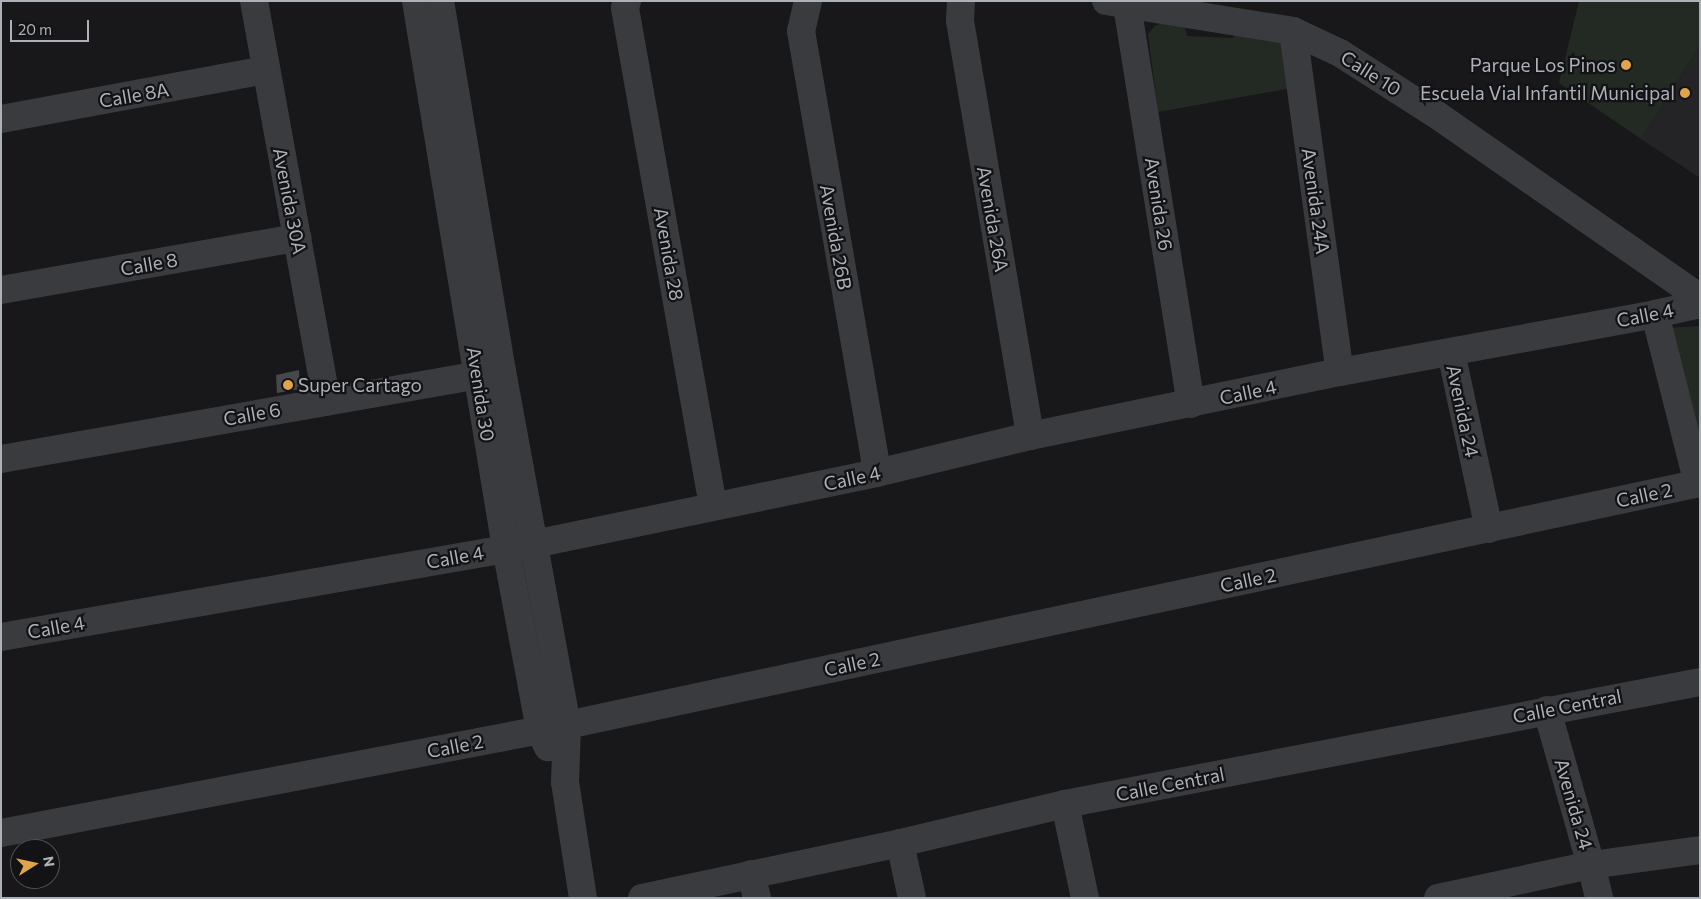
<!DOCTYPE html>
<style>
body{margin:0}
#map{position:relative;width:1701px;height:899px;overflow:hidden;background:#18181a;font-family:Commissioner,sans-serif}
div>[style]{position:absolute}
.built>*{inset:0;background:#242427}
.green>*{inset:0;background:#232a23}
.building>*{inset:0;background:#47484c}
.minor>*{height:28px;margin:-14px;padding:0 14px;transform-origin:14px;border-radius:14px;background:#3a3b3f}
.dots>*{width:14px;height:14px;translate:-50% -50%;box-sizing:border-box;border:2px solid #131315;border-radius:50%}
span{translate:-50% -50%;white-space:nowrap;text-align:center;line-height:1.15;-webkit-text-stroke:4.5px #131315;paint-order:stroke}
.poi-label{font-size:19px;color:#acb0b8}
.right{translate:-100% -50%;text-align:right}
.left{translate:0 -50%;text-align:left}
.street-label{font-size:19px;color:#acb0b8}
.frame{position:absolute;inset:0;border:2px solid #acb0b8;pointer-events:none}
.north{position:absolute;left:10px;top:839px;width:50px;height:50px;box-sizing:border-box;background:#131315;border:1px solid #505256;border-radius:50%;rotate:80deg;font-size:14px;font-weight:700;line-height:20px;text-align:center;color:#acb0b8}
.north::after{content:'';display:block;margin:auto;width:18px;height:22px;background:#e0a44a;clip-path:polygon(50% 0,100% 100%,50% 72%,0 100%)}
.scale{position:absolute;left:10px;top:20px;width:79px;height:22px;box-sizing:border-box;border:2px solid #acb0b8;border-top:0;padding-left:6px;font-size:15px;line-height:18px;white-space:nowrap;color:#acb0b8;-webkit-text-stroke:4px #131315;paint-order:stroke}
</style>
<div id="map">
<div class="built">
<div style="clip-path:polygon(1700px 46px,1700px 178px,1641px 139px)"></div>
</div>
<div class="green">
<div style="clip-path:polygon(1579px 1px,1700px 1px,1700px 46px,1641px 139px,1559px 83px)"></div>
<div style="clip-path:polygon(1165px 22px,1184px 25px,1187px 36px,1233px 38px,1237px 30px,1246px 28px,1286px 45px,1292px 88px,1158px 112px,1148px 34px,1155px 26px)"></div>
<div style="clip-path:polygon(1700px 326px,1700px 465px,1668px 328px)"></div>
</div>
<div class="building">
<div style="clip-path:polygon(299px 370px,300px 389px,277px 393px,276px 375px)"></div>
</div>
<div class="minor">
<div style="left:254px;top:1px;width:407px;rotate:79.7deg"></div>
<div style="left:416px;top:1px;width:554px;rotate:80.66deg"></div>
<div style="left:506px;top:548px;width:185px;rotate:79.4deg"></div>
<div style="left:540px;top:730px;width:19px;rotate:65deg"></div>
<div style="left:440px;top:1px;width:375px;rotate:80.5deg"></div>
<div style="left:502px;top:371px;width:360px;rotate:79.6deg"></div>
<div style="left:567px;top:725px;width:57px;rotate:92deg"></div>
<div style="left:565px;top:782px;width:117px;rotate:81.2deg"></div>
<div style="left:627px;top:1px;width:7px;rotate:106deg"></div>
<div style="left:625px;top:8px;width:506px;rotate:79.98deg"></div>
<div style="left:808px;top:1px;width:31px;rotate:103deg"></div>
<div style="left:801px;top:31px;width:448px;rotate:80.2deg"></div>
<div style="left:961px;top:1px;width:20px;rotate:93deg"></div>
<div style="left:960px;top:21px;width:421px;rotate:80.4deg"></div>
<div style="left:1106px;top:1px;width:189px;rotate:9.1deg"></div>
<div style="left:1293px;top:31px;width:52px;rotate:25.1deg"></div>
<div style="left:1340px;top:53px;width:115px;rotate:32.6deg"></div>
<div style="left:1437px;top:115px;width:320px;rotate:34.8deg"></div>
<div style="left:1127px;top:5px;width:404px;rotate:80.9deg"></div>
<div style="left:1293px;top:31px;width:344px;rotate:82.2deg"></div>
<div style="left:1px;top:119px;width:269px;rotate:-10.5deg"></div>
<div style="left:1px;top:290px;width:301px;rotate:-10deg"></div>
<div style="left:1655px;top:314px;width:175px;rotate:75.8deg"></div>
<div style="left:1451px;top:352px;width:181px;rotate:77.9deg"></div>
<div style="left:1px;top:459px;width:503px;rotate:-9.97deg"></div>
<div style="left:1px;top:637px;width:541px;rotate:-9.9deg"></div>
<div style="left:534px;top:544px;width:350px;rotate:-11.7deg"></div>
<div style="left:877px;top:473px;width:157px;rotate:-13.6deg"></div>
<div style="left:1030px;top:436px;width:317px;rotate:-11.7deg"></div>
<div style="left:1340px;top:372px;width:320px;rotate:-10.4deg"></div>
<div style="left:1655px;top:314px;width:46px;rotate:-12.5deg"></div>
<div style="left:1547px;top:710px;width:161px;rotate:74.2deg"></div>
<div style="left:1591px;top:865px;width:34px;rotate:76deg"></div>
<div style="left:1065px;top:804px;width:96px;rotate:78deg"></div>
<div style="left:1px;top:833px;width:576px;rotate:-10.8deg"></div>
<div style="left:567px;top:725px;width:1159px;rotate:-12.06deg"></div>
<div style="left:900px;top:843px;width:56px;rotate:77.7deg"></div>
<div style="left:751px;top:874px;width:25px;rotate:76deg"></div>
<div style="left:642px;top:898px;width:264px;rotate:-12deg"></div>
<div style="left:900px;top:843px;width:170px;rotate:-13.3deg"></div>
<div style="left:1065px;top:804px;width:647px;rotate:-10.88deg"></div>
<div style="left:1438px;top:898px;width:157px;rotate:-12.2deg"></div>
<div style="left:1591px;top:865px;width:110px;rotate:-7.8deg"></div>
</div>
<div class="dots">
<div style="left:1626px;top:65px;background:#e0a44a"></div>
<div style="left:1685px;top:93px;background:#e0a44a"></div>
<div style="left:288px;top:385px;background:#e0a44a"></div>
</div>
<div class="poi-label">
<span class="right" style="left:1616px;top:65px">Parque Los Pinos</span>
<span class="right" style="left:1675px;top:93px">Escuela Vial Infantil Municipal</span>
<span class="left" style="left:298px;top:385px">Super Cartago</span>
</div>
<div class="street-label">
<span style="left:1371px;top:73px;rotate:32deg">Calle 10</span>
<span style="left:134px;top:95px;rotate:-10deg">Calle 8A</span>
<span style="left:290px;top:201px;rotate:79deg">Avenida 30A</span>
<span style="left:1316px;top:201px;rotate:82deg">Avenida 24A</span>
<span style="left:1159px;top:204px;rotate:81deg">Avenida 26</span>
<span style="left:993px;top:219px;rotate:80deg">Avenida 26A</span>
<span style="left:836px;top:237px;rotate:80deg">Avenida 26B</span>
<span style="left:669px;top:254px;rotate:80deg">Avenida 28</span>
<span style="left:149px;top:264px;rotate:-10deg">Calle 8</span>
<span style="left:1645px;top:315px;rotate:-11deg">Calle 4</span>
<span style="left:1248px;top:392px;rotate:-12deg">Calle 4</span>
<span style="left:481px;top:394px;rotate:81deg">Avenida 30</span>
<span style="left:1463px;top:411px;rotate:78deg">Avenida 24</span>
<span style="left:252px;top:414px;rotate:-10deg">Calle 6</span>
<span style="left:852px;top:478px;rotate:-12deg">Calle 4</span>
<span style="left:1644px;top:495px;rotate:-12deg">Calle 2</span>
<span style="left:455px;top:557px;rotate:-10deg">Calle 4</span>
<span style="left:1248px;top:580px;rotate:-12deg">Calle 2</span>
<span style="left:56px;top:627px;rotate:-10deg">Calle 4</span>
<span style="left:852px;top:664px;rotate:-12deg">Calle 2</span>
<span style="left:1567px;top:706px;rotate:-11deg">Calle Central</span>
<span style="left:455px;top:746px;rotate:-11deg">Calle 2</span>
<span style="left:1170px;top:784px;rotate:-11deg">Calle Central</span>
<span style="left:1574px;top:804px;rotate:74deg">Avenida 24</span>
</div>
<div class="frame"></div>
<div class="north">N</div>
<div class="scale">20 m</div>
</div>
